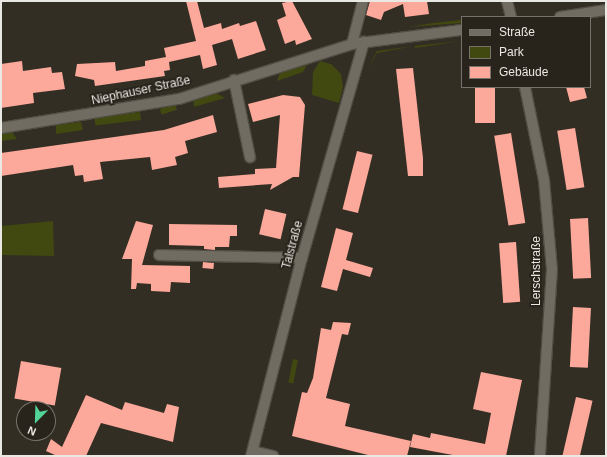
<!DOCTYPE html>
<meta charset="utf-8">
<style>
body{margin:0}
#map{position:relative;width:607px;height:457px;overflow:hidden;background:#322e24;font-family:Arial,sans-serif}
div>[style]{position:absolute}
.green>*{inset:0;background:#414810;transform-origin:0 0}
.building>*{inset:0;background:#fca89a;transform-origin:0 0}
.roads{filter:drop-shadow(1px 0 #504d44) drop-shadow(-1px 0 #504d44) drop-shadow(0 1px #504d44) drop-shadow(0 -1px #504d44)}
.minor>*{height:10px;margin:-5px;padding:0 5px;transform-origin:5px;border-radius:5px;background:#716c61}
span{translate:-50% -50%;white-space:nowrap;text-align:center;line-height:1.15;-webkit-text-stroke:4px #28241b;paint-order:stroke}
.street-label{font-size:12px;color:#eae8e2}
.frame{position:absolute;inset:0;border:2px solid #eae8e2;pointer-events:none}
.legend{position:absolute;left:461px;top:16px;width:130px;height:72px;box-sizing:border-box;background:#28241b;border:1px solid #76726b;margin:0;padding:5px 7px;list-style:none;font-size:12px;color:#eae8e2}
.legend li{display:flex;align-items:center;gap:8px;height:20px}
.legend b{width:20px;border:1px solid #76726b}
.north{position:absolute;left:16px;top:401px;width:40px;height:40px;box-sizing:border-box;background:#28241b;border:1px solid #76726b;border-radius:50%;rotate:203deg;font-size:11px;font-weight:700;line-height:16px;text-align:center;color:#eae8e2}
.north::after{content:'';display:block;margin:auto;width:14px;height:18px;background:#52d397;clip-path:polygon(50% 0,100% 100%,50% 72%,0 100%)}
</style>
<div id="map">
<div class="green">
<div style="clip-path:polygon(462px 20px,462px 23px,408px 27px,433px 23px)"></div>
<div style="clip-path:polygon(462px 41px,415px 48px,415px 46px)"></div>
<div style="clip-path:polygon(414px 46px,377px 53px,367px 70px,377px 51px)"></div>
<div style="clip-path:polygon(320px 61px,331px 64px,341px 74px,343px 87px,339px 103px,312px 95px,313px 72px)"></div>
<div style="clip-path:polygon(308px 63px,303px 72px,277px 81px,280px 72px)"></div>
<div style="clip-path:polygon(216px 93px,225px 98px,194px 107px,193px 99px)"></div>
<div style="left:175px;top:104px;width:6px;height:16px;rotate:72deg"></div>
<div style="left:140px;top:112px;width:8px;height:46px;rotate:83deg"></div>
<div style="clip-path:polygon(81px 122px,83px 130px,56px 134px,56px 125px)"></div>
<div style="clip-path:polygon(12px 132px,17px 139px,1px 141px,1px 133px)"></div>
<div style="clip-path:polygon(53px 221px,54px 256px,1px 255px,1px 226px)"></div>
<div style="left:293px;top:359px;width:5px;height:24px;rotate:11deg"></div>
</div>
<div class="building">
<div style="clip-path:polygon(186px 1px,197px 1px,204px 28px,221px 23px,222px 29px,239px 23px,240px 26px,256px 21px,266px 50px,238px 59px,232px 39px,212px 45px,217px 65px,203px 69px,200px 55px,169px 62px,170px 70px,164px 71px,165px 76px,95px 86px,94px 80px,75px 76px,77px 64px,115px 62px,116px 71px,145px 66px,145px 61px,166px 57px,164px 48px,196px 41px)"></div>
<div style="clip-path:polygon(292px 1px,312px 39px,296px 45px,295px 40px,285px 44px,277px 20px,286px 16px,282px 3px)"></div>
<div style="clip-path:polygon(370px 1px,427px 1px,429px 14px,405px 17px,403px 4px,384px 12px,381px 20px,366px 15px)"></div>
<div style="clip-path:polygon(22px 61px,23px 71px,51px 67px,52px 73px,62px 72px,65px 89px,33px 93px,34px 103px,1px 108px,1px 64px)"></div>
<div style="clip-path:polygon(413px 68px,423px 158px,423px 176px,408px 176px,396px 69px)"></div>
<div style="left:475px;top:87px;width:20px;height:36px"></div>
<div style="clip-path:polygon(566px 87px,584px 87px,587px 98px,570px 102px)"></div>
<div style="clip-path:polygon(283px 95px,300px 97px,305px 105px,299px 177px,293px 177px,270px 190px,272px 184px,219px 188px,218px 177px,255px 174px,255px 169px,276px 168px,280px 115px,253px 122px,248px 104px)"></div>
<div style="clip-path:polygon(213px 115px,217px 132px,185px 141px,188px 153px,175px 157px,177px 165px,152px 170px,150px 157px,100px 162px,103px 179px,84px 182px,83px 175px,75px 176px,73px 165px,1px 176px,1px 153px,164px 130px)"></div>
<div style="left:575px;top:128px;width:60px;height:18px;rotate:81deg"></div>
<div style="left:511px;top:133px;width:91px;height:17px;rotate:81deg"></div>
<div style="left:357px;top:151px;width:16px;height:60px;rotate:14deg"></div>
<div style="left:265px;top:209px;width:22px;height:26px;rotate:13deg"></div>
<div style="left:588px;top:218px;width:60px;height:18px;rotate:87deg"></div>
<div style="clip-path:polygon(136px 221px,153px 225px,142px 265px,190px 266px,190px 283px,171px 282px,170px 292px,151px 291px,151px 284px,137px 283px,136px 289px,131px 289px,132px 259px,122px 259px)"></div>
<div style="clip-path:polygon(169px 224px,237px 225px,237px 236px,230px 236px,229px 247px,215px 247px,215px 250px,204px 249px,204px 246px,169px 245px)"></div>
<div style="clip-path:polygon(336px 228px,353px 233px,346px 260px,373px 268px,370px 277px,343px 269px,337px 291px,321px 287px)"></div>
<div style="left:516px;top:242px;width:60px;height:17px;rotate:86deg"></div>
<div style="left:203px;top:262px;width:11px;height:6px;rotate:5deg"></div>
<div style="left:573px;top:307px;width:18px;height:60px;rotate:3deg"></div>
<div style="clip-path:polygon(333px 322px,351px 323px,348px 335px,342px 334px,326px 398px,350px 404px,345px 426px,411px 441px,407px 456px,372px 456px,292px 436px,302px 392px,307px 393px,313px 378px,321px 328px,331px 330px)"></div>
<div style="left:21px;top:361px;width:41px;height:38px;rotate:10deg"></div>
<div style="clip-path:polygon(481px 372px,522px 380px,506px 456px,458px 456px,410px 447px,413px 434px,430px 438px,431px 433px,485px 444px,491px 413px,473px 409px)"></div>
<div style="clip-path:polygon(86px 395px,122px 410px,125px 402px,164px 413px,167px 404px,179px 407px,173px 442px,101px 423px,86px 456px,57px 456px,46px 451px,51px 439px,62px 447px)"></div>
<div style="left:576px;top:397px;width:17px;height:61px;rotate:13deg"></div>
</div>
<div class="roads">
<div class="minor">
<div style="left:507px;top:1px;width:16px;rotate:76deg"></div>
<div style="left:560px;top:17px;width:47px;rotate:-8.7deg"></div>
<div style="left:352px;top:44px;width:44px;rotate:-75.7deg"></div>
<div style="left:234px;top:80px;width:79px;rotate:78.3deg"></div>
<div style="left:525px;top:87px;width:95px;rotate:78.5deg"></div>
<div style="left:544px;top:180px;width:89px;rotate:84.9deg"></div>
<div style="left:552px;top:269px;width:187px;rotate:93.7deg"></div>
<div style="left:1px;top:128px;width:180px;rotate:-9.3deg"></div>
<div style="left:179px;top:99px;width:182px;rotate:-17.6deg"></div>
<div style="left:352px;top:44px;width:111px;rotate:-7.3deg"></div>
<div style="left:159px;top:255px;width:143px;rotate:1.2deg"></div>
<div style="left:253px;top:451px;width:21px;rotate:14deg"></div>
<div style="left:251px;top:456px;width:204px;rotate:-75.6deg"></div>
<div style="left:302px;top:258px;width:225px;rotate:-74deg"></div>
</div>
</div>
<div class="street-label">
<span style="left:141px;top:91px;rotate:-12deg">Niephauser Straße</span>
<span style="left:293px;top:245px;rotate:-75deg">Talstraße</span>
<span style="left:537px;top:271px;rotate:-90deg">Lerschstraße</span>
</div>
<div class="frame"></div>
<ul class="legend">
<li><b style="height:5px;background:#716c61"></b>Straße</li>
<li><b style="height:11px;background:#414810"></b>Park</li>
<li><b style="height:11px;background:#fca89a"></b>Gebäude</li>
</ul>
<div class="north">N</div>
</div>
